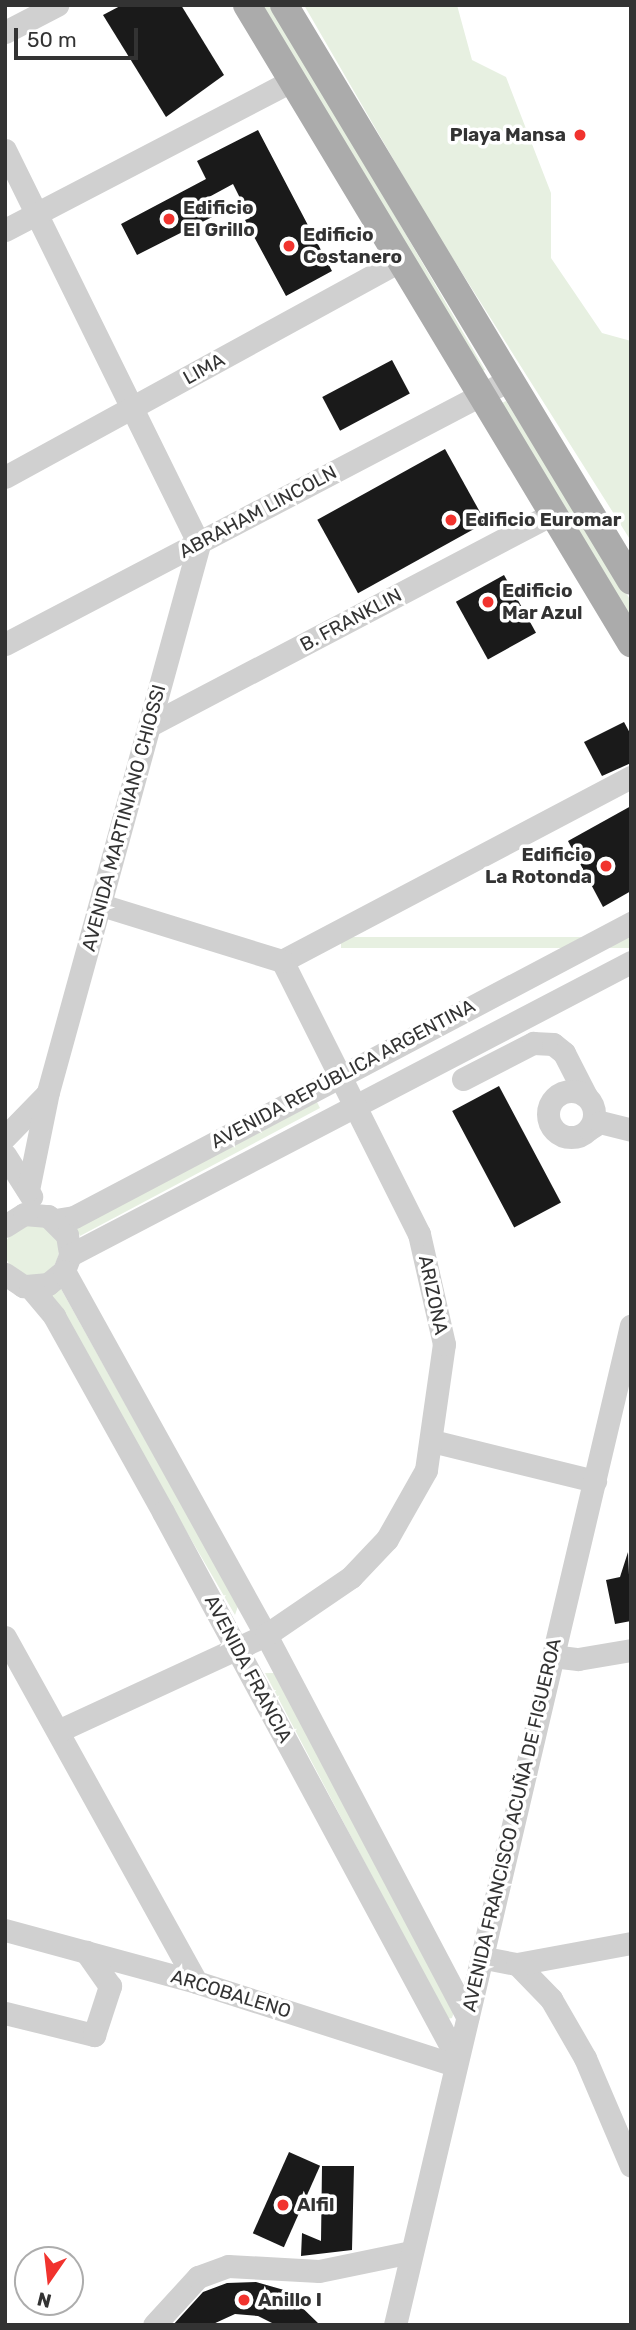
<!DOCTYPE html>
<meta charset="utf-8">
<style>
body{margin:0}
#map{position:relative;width:636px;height:2330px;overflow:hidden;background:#fff;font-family:Rubik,sans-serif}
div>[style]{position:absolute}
.green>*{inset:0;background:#e7f0e1;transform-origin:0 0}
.round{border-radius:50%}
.building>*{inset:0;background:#1a1a1a;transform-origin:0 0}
.minor>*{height:23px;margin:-11.5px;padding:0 11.5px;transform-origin:11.5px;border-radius:11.5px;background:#d0d0d0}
.minor>.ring{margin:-11.5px;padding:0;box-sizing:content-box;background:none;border:23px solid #d0d0d0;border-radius:50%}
.major>*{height:28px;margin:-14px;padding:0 14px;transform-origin:14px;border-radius:14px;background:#ababab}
.dots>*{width:19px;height:19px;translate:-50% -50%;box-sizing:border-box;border:4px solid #fff;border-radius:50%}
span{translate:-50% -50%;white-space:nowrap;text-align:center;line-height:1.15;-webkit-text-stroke:7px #fff;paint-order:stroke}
.poi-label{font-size:19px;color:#333;font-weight:700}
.right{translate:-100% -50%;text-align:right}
.left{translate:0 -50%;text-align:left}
.street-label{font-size:19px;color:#333}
.frame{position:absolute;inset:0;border:7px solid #333;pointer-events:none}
.north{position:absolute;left:14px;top:2246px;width:70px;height:70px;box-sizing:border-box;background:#fff;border:2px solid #adadad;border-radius:50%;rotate:194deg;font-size:19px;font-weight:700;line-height:28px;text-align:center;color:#333}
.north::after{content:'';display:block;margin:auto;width:24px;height:32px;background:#f1332e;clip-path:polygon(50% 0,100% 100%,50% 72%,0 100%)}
.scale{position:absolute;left:14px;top:28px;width:124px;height:32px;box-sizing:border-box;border:4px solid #333;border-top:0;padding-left:9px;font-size:21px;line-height:24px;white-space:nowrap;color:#333;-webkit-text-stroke:5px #fff;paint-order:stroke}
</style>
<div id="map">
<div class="green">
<div style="clip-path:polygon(257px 5px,272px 5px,485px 370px,482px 371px)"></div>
<div style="clip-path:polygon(304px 5px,457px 5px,472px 60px,506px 77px,551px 193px,551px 258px,602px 333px,631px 341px,631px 541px,428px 219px)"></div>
<div style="clip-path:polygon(506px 401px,631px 601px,631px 624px,502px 403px)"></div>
<div style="left:631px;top:937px;width:11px;height:290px;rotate:90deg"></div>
<div style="clip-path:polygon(316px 1100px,320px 1108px,80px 1236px,75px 1226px)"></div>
<div class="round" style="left:5px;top:1223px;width:54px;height:54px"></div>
<div style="clip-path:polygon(60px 1287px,238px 1606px,235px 1615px,48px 1293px)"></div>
<div style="clip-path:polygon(265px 1673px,274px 1673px,454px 2012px,452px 2018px,447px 2019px)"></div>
</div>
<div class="building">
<div style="clip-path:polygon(122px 5px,181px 5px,224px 75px,166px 117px,103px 15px)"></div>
<div style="clip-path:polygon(258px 130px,332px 271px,286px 296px,245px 220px,250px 218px,233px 184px,209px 197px,218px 214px,137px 255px,121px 224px,206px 179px,197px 161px)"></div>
<div style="left:392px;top:360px;width:38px;height:79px;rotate:62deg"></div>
<div style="left:445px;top:449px;width:84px;height:146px;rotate:61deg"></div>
<div style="left:504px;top:575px;width:66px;height:55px;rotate:61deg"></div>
<div style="clip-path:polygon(624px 722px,631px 735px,631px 763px,602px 776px,584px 742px)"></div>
<div style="clip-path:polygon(631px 806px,631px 891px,603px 907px,568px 841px)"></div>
<div style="left:499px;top:1086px;width:132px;height:53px;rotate:62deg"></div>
<div style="clip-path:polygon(628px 1552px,631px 1621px,615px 1624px,606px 1580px,620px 1577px)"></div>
<div style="left:289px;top:2152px;width:34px;height:89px;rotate:24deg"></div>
<div style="clip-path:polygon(322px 2166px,354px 2166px,352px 2250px,301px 2256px,302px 2233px,321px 2241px)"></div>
<div style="clip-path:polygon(256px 2282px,284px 2290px,320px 2325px,276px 2325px,258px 2316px,235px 2314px,211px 2325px,173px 2325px,203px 2292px,227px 2283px)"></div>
</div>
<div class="minor">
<div style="left:5px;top:32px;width:59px;rotate:-27.4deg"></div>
<div style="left:5px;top:150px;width:439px;rotate:63.8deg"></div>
<div style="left:5px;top:230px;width:322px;rotate:-27.5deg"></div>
<div style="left:5px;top:477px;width:452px;rotate:-28.7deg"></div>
<div style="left:5px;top:644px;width:571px;rotate:-27.64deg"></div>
<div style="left:150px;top:725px;width:454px;rotate:-27.7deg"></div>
<div style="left:282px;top:961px;width:395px;rotate:-27.8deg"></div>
<div style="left:463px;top:1079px;width:79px;rotate:-27.2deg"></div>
<div style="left:533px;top:1043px;width:20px;rotate:3deg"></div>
<div style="left:553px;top:1044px;width:14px;rotate:39deg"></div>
<div style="left:564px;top:1053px;width:48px;rotate:62.9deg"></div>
<div class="ring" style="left:548px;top:1091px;width:23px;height:23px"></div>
<div style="left:589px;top:1129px;width:13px;rotate:-32deg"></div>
<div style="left:600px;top:1122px;width:32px;rotate:14deg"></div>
<div style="left:5px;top:1137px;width:59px;rotate:-45.7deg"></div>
<div style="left:5px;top:1155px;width:49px;rotate:57.6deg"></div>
<div style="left:28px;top:1190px;width:100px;rotate:-78.5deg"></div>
<div style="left:48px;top:1092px;width:568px;rotate:-74.59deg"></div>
<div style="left:55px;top:1220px;width:19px;rotate:-9deg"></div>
<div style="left:74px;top:1217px;width:630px;rotate:-27.83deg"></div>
<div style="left:5px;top:1226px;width:22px;rotate:-32deg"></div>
<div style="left:24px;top:1214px;width:24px;rotate:5deg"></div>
<div style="left:48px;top:1216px;width:27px;rotate:45deg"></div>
<div style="left:67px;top:1235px;width:20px;rotate:81deg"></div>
<div style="left:70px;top:1255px;width:17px;rotate:111deg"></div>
<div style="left:64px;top:1271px;width:21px;rotate:141deg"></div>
<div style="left:48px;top:1284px;width:25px;rotate:175deg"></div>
<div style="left:23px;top:1286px;width:22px;rotate:-146deg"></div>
<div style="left:70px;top:1255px;width:633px;rotate:-27.58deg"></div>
<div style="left:64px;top:1271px;width:416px;rotate:61deg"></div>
<div style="left:266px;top:1635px;width:432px;rotate:62.2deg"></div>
<div style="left:30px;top:1287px;width:38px;rotate:50deg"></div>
<div style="left:54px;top:1316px;width:224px;rotate:60.9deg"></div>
<div style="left:163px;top:1512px;width:618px;rotate:61.69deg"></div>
<div style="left:432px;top:1441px;width:168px;rotate:13.8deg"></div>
<div style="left:5px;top:1637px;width:394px;rotate:61deg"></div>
<div style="left:552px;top:1656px;width:26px;rotate:7deg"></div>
<div style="left:578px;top:1659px;width:54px;rotate:-9.6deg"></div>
<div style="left:58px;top:1731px;width:229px;rotate:-24.8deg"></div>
<div style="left:266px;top:1635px;width:103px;rotate:-34.3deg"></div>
<div style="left:351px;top:1577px;width:52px;rotate:-46.5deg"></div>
<div style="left:387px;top:1539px;width:79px;rotate:-60.5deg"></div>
<div style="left:426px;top:1470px;width:127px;rotate:-81.9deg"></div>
<div style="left:444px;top:1344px;width:113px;rotate:-102.8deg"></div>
<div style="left:419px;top:1234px;width:305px;rotate:-116.6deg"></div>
<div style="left:282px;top:961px;width:189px;rotate:-162.8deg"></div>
<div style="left:5px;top:1930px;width:198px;rotate:15.2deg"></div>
<div style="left:196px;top:1982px;width:271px;rotate:17.8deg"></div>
<div style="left:485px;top:1958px;width:33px;rotate:11deg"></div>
<div style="left:517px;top:1964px;width:49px;rotate:45.8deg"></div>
<div style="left:551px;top:1999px;width:68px;rotate:60deg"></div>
<div style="left:585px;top:2058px;width:117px;rotate:66.9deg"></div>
<div style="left:517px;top:1964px;width:116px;rotate:-10.4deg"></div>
<div style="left:5px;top:2013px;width:92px;rotate:13.9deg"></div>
<div style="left:94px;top:2035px;width:52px;rotate:-71.9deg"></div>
<div style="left:110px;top:1986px;width:42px;rotate:-125.2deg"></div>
<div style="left:154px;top:2325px;width:65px;rotate:-47.5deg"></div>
<div style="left:198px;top:2277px;width:32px;rotate:-20deg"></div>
<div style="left:228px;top:2266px;width:91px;rotate:3.1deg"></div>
<div style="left:319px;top:2271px;width:94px;rotate:-11.7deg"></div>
<div style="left:395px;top:2325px;width:1027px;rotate:-76.72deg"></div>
</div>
<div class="major">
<div style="left:247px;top:5px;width:745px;rotate:58.96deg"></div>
<div style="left:284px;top:5px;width:672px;rotate:58.93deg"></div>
</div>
<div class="dots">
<div style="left:580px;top:135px;background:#f1332e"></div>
<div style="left:169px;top:219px;background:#f1332e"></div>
<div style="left:289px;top:246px;background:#f1332e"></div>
<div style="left:451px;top:520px;background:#f1332e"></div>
<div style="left:488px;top:602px;background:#f1332e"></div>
<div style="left:606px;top:866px;background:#f1332e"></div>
<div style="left:283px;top:2205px;background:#f1332e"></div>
<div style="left:244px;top:2300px;background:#f1332e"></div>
</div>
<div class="poi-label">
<span class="right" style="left:566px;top:135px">Playa Mansa</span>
<span class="left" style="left:183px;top:219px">Edificio<br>El Grillo</span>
<span class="left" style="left:303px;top:246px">Edificio<br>Costanero</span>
<span class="left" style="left:465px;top:520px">Edificio Euromar</span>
<span class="left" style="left:502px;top:602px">Edificio<br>Mar Azul</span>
<span class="right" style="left:592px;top:866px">Edificio<br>La Rotonda</span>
<span class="left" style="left:297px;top:2205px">Alfil</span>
<span class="left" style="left:258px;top:2300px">Anillo I</span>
</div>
<div class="street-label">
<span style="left:204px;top:369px;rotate:-29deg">LIMA</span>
<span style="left:258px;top:512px;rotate:-28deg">ABRAHAM LINCOLN</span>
<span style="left:351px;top:620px;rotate:-28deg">B. FRANKLIN</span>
<span style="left:124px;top:818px;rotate:-75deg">AVENIDA MARTINIANO CHIOSSI</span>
<span style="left:343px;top:1074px;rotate:-28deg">AVENIDA REPÚBLICA ARGENTINA</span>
<span style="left:433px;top:1295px;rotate:78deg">ARIZONA</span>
<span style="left:248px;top:1669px;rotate:62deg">AVENIDA FRANCIA</span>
<span style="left:512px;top:1825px;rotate:-77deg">AVENIDA FRANCISCO ACUÑA DE FIGUEROA</span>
<span style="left:231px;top:1994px;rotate:17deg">ARCOBALENO</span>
</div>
<div class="frame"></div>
<div class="north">N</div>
<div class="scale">50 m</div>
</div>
